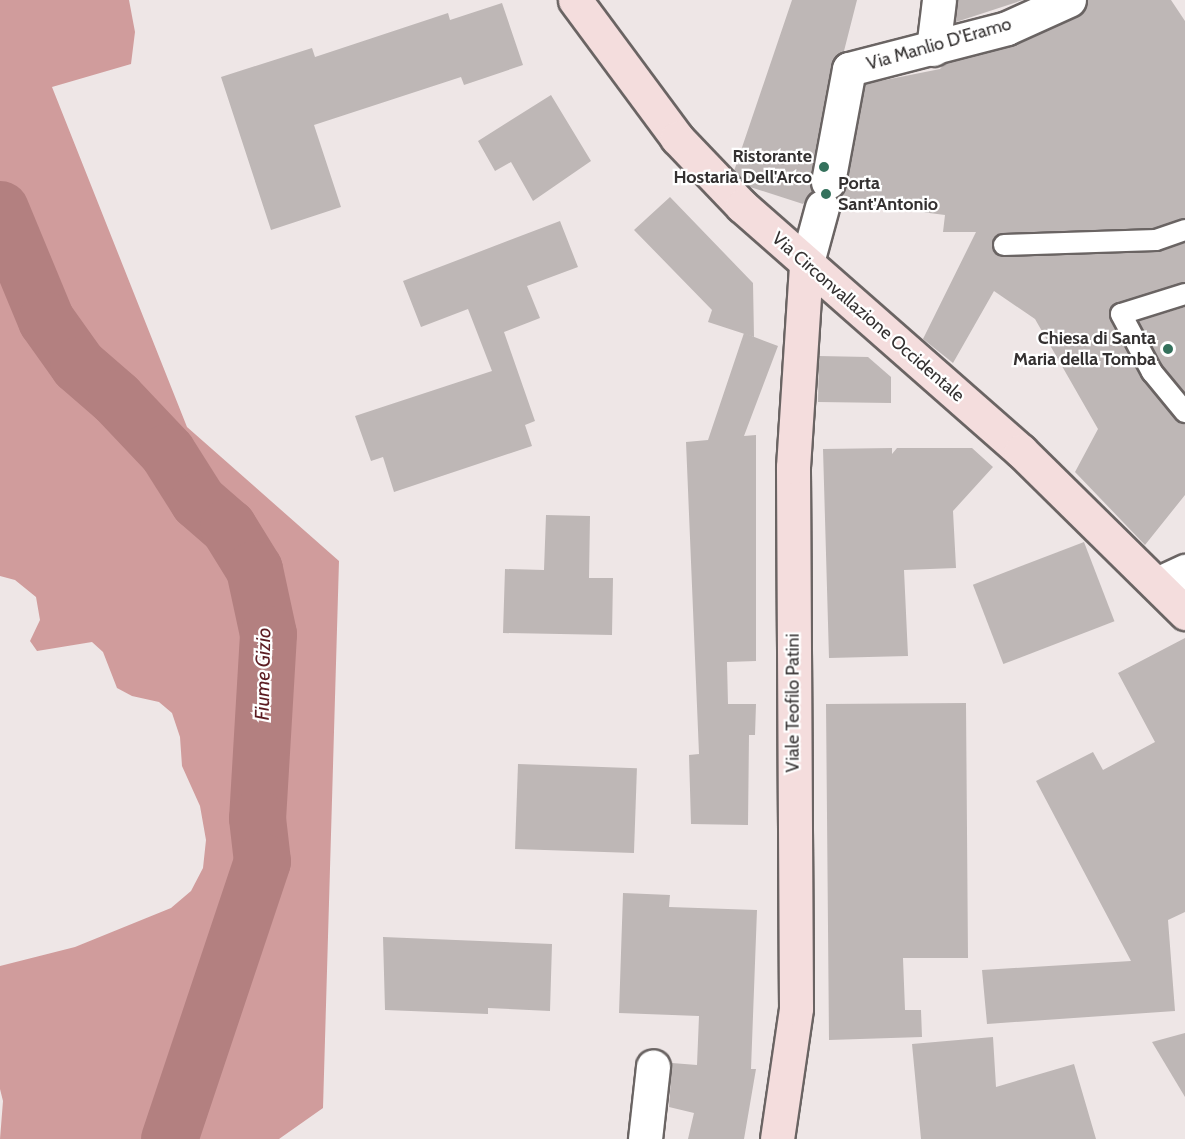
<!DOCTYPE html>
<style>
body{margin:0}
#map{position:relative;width:1185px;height:1139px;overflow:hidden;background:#eee6e6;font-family:Cabin,sans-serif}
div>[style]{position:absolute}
.forest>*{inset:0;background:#d09c9c}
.river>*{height:57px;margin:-28.5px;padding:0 28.5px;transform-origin:28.5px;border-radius:28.5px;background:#b38080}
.building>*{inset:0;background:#beb7b6;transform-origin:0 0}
.roads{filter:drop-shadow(2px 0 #6a6463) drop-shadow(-2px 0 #6a6463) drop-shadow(0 2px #6a6463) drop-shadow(0 -2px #6a6463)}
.service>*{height:20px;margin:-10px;padding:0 10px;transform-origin:10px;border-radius:10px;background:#fff}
.minor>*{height:33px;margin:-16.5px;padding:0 16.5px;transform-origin:16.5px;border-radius:16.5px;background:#fff}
.secondary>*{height:33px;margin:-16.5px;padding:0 16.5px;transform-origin:16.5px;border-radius:16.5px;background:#f4dddd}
.dots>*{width:16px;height:16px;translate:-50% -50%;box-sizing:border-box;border:3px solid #fff;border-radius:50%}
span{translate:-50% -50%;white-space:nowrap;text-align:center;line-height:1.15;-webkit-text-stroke:4.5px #fff;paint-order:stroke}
.street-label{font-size:18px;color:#343131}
.poi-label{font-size:18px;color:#343131;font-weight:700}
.right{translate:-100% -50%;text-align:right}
.left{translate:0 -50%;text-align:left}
.water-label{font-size:20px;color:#5c1c22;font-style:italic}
</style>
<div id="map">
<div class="forest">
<div style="clip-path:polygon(0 0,129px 0,135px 32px,131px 64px,52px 87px,187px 427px,339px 561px,323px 1108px,279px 1139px,0 1139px,3px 1101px,0 1089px,0 966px,75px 947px,171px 908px,191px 891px,203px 868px,206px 840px,200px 806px,182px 766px,180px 737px,172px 713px,159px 702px,132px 696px,117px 688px,103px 652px,92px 642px,37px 651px,30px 641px,40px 620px,36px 597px,15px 580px,0 576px)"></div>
</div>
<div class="river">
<div style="left:0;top:209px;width:120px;rotate:67.5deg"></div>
<div style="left:46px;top:320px;width:55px;rotate:54.6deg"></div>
<div style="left:78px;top:365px;width:50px;rotate:41deg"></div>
<div style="left:116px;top:398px;width:74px;rotate:46.6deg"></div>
<div style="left:167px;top:452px;width:58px;rotate:57.7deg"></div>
<div style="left:198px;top:501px;width:40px;rotate:41deg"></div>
<div style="left:228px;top:527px;width:49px;rotate:58.2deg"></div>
<div style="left:254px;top:569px;width:66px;rotate:77.8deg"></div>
<div style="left:268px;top:634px;width:184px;rotate:93.4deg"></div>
<div style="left:257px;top:818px;width:43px;rotate:83.4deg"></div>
<div style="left:262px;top:861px;width:293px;rotate:108.5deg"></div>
</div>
<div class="building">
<div style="clip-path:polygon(792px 0,857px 0,844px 51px,831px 66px,810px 179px,812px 192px,803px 204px,750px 187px,734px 171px)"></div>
<div style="clip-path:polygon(957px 0,1023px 0,956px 22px)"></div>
<div style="clip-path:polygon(1087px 0,1171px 0,1185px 21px,1185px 218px,1154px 228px,1004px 233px,994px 239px,992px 246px,998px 255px,1004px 257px,1156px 252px,1185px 243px,1185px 282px,1117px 303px,1109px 312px,1143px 379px,1176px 420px,1185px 424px,1185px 495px,1145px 545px,1075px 472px,1098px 429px,1035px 319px,994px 291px,953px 363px,923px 339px,976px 232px,943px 232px,945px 215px,843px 202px,840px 210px,838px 198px,846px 185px,865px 84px,940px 69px,944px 64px,1015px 45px,1077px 17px)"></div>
<div style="clip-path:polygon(502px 3px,523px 65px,464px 85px,461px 77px,314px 125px,341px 207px,271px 230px,221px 77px,312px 48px,315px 57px,448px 13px,450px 20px)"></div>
<div style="clip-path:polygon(551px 95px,591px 161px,533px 201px,511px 162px,495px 171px,478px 141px)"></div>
<div style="clip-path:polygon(670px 197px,753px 283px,754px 337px,708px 322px,712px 310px,634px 230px)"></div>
<div style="clip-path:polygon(560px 221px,578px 267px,527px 286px,540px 318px,504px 332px,535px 421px,525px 425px,532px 446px,394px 492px,383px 457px,371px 461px,355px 416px,492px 371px,468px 309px,421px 327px,403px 281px)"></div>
<div style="clip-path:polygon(1185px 307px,1185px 393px,1162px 365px,1138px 321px)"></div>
<div style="clip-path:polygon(744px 333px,778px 346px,744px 436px,756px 435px,756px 661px,727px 662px,728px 704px,756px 704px,755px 735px,749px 735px,748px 825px,691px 824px,689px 755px,699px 754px,686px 442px,708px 440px)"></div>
<div style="clip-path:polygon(819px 356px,868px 357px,891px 377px,891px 403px,818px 402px)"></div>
<div style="clip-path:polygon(892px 448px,892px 454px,897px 448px,972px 448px,993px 467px,953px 511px,956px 568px,904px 570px,908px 656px,829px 658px,823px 449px)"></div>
<div style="clip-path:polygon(546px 515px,590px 516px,589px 578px,613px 578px,612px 635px,503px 633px,505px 569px,544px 570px)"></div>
<div style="left:1084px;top:542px;width:85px;height:119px;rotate:69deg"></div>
<div style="clip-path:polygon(1185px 638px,1185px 912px,1168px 920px,1175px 1011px,987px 1024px,982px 970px,1131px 961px,1036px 781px,1093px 752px,1103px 770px,1155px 742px,1118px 673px)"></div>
<div style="clip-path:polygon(966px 703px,968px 958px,903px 958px,905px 1010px,921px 1010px,922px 1037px,829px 1040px,826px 704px)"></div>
<div style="left:518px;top:764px;width:119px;height:85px;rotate:2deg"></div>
<div style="clip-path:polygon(623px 893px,670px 895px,669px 907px,757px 910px,751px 1069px,756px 1069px,744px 1139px,688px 1139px,694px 1113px,669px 1107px,672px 1063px,697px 1065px,699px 1016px,619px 1013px)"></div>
<div style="clip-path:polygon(383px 937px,552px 944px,550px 1011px,488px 1008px,488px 1014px,385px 1010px)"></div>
<div style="clip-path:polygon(1185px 1033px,1185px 1097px,1152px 1042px)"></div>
<div style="clip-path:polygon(993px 1037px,996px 1087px,1074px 1064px,1096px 1139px,921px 1139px,912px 1044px)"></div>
</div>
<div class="roads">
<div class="service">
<div style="left:1004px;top:245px;width:152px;rotate:-1.9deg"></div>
<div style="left:1156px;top:240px;width:31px;rotate:-19deg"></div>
<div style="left:1185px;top:294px;width:67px;rotate:162.6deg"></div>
<div style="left:1121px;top:314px;width:66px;rotate:61.9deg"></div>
<div style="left:1152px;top:372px;width:52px;rotate:50.5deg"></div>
</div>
<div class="minor">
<div style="left:933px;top:49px;width:49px;rotate:-83deg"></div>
<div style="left:828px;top:182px;width:115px;rotate:-79.5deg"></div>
<div style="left:849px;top:69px;width:163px;rotate:-14.5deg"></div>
<div style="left:1007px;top:28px;width:68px;rotate:-24.3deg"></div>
<div style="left:806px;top:266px;width:61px;rotate:-74.8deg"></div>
<div style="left:1159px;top:583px;width:29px;rotate:-25deg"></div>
<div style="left:645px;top:1139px;width:73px;rotate:-83.7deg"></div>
</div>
<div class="secondary">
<div style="left:575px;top:0;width:172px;rotate:53.5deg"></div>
<div style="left:677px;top:138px;width:94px;rotate:46.3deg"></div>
<div style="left:742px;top:206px;width:371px;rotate:41.3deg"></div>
<div style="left:1021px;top:451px;width:231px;rotate:44.6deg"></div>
<div style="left:777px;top:1139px;width:132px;rotate:-81.7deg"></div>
<div style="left:796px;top:1008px;width:541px;rotate:-90.32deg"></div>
<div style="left:793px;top:467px;width:201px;rotate:-86.3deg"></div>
</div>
</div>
<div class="dots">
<div style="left:824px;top:167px;background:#34715c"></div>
<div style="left:826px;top:194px;background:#34715c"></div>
<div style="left:1168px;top:349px;background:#34715c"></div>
</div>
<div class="street-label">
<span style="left:939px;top:44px;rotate:-16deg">Via Manlio D'Eramo</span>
<span style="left:868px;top:317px;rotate:41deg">Via Circonvallazione Occidentale</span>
<span style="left:793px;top:703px;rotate:-90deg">Viale Teofilo Patini</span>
</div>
<div class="poi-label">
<span class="right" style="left:812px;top:167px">Ristorante<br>Hostaria Dell'Arco</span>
<span class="left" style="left:838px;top:194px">Porta<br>Sant'Antonio</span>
<span class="right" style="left:1156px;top:349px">Chiesa di Santa<br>Maria della Tomba</span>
</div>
<div class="water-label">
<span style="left:263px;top:674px;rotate:-89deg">Fiume Gizio</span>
</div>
</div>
